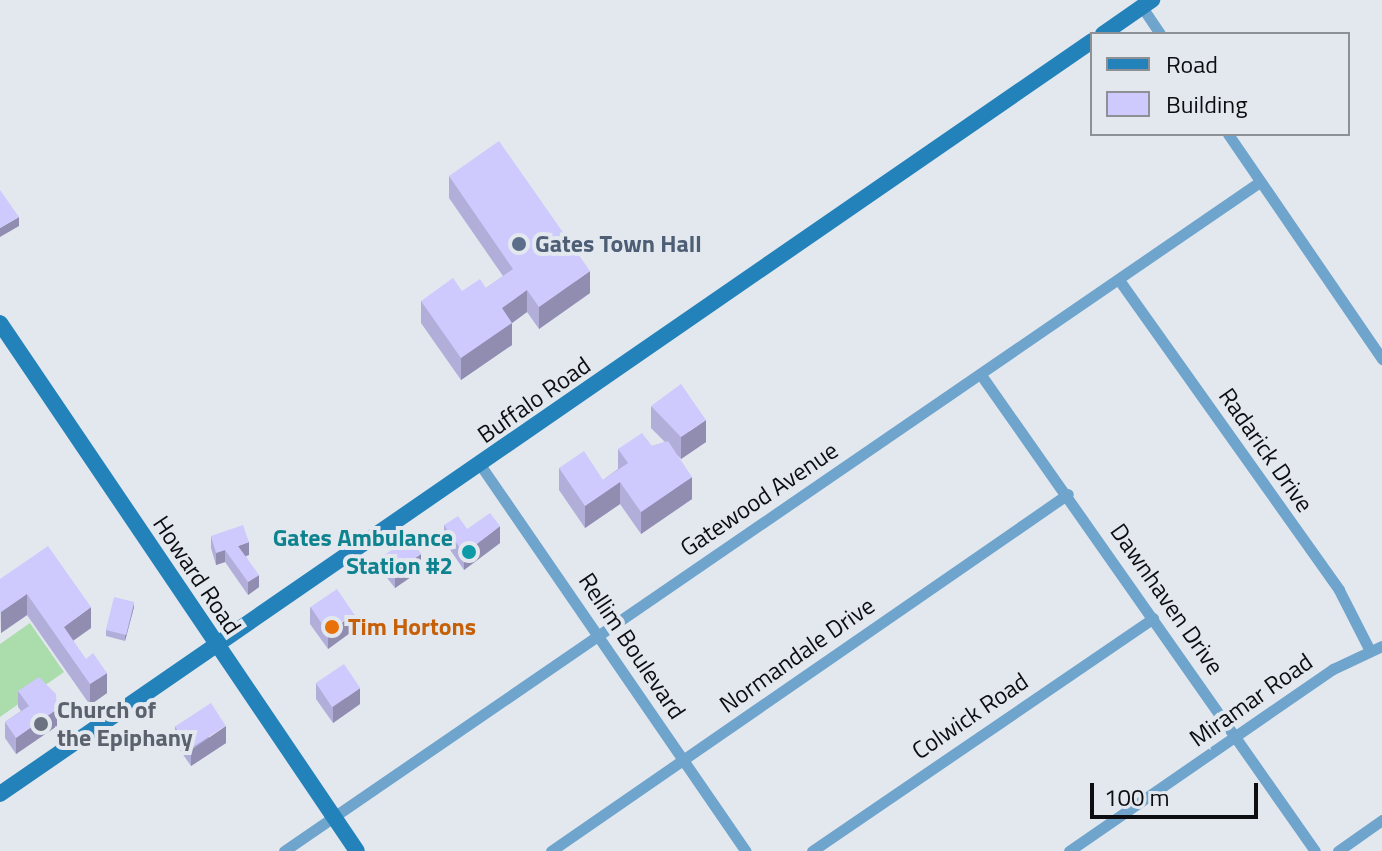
<!DOCTYPE html>
<style>
body{margin:0}
#map{position:relative;width:1382px;height:851px;overflow:hidden;background:#e3e8ef;font-family:"Titillium Web",sans-serif}
div>[style]{position:absolute}
.green>*{inset:0;background:#abdcac}
.street>*{height:11px;margin:-5.5px;padding:0 5.5px;transform-origin:5.5px;border-radius:5.5px;background:#6fa4cc}
.secondary>*{height:16px;margin:-8px;padding:0 8px;transform-origin:8px;border-radius:8px;background:#2482bb}
.wall>*{inset:0;background:#b1aeda}
.shaded-wall>*{inset:0;background:#908db1}
.building>*{inset:0;background:#cecafd;transform-origin:0 0}
.dots>*{width:22px;height:22px;translate:-50% -50%;box-sizing:border-box;border:4px solid #e3e8ef;border-radius:50%}
span{translate:-50% -50%;white-space:nowrap;text-align:center;line-height:1.15;-webkit-text-stroke:8px #e3e8ef;paint-order:stroke}
.service-label{font-size:24px;color:#4e5e75;font-weight:700}
.left{translate:0 -50%;text-align:left}
.street-label{font-size:24px;color:#0d0e11}
.culture-label{font-size:24px;color:#0d838f;font-weight:700}
.right{translate:-100% -50%;text-align:right}
.food-label{font-size:24px;color:#c56008;font-weight:700}
.worship-label{font-size:24px;color:#5b616d;font-weight:700}
.legend{position:absolute;left:1090px;top:32px;width:260px;height:104px;box-sizing:border-box;background:#e3e8ef;border:2px solid #8d9196;margin:0;padding:10px 14px;list-style:none;font-size:24px;color:#0d0e11}
.legend li{display:flex;align-items:center;gap:16px;height:40px}
.legend b{width:40px;border:2px solid #8d9196}
.scale{position:absolute;left:1090px;top:783px;width:168px;height:36px;box-sizing:border-box;border:4px solid #0d0e11;border-top:0;padding-left:10px;font-size:24px;line-height:28px;white-space:nowrap;color:#0d0e11;-webkit-text-stroke:6px #e3e8ef;paint-order:stroke}
</style>
<div id="map">
<div class="green">
<div style="clip-path:polygon(30px 623px,64px 672px,0 717px,0 644px)"></div>
</div>
<div class="street">
<div style="left:1142px;top:7px;width:32px;rotate:56deg"></div>
<div style="left:1228px;top:134px;width:273px;rotate:55.6deg"></div>
<div style="left:1119px;top:280px;width:380px;rotate:54.6deg"></div>
<div style="left:1339px;top:590px;width:66px;rotate:63deg"></div>
<div style="left:981px;top:375px;width:581px;rotate:54.94deg"></div>
<div style="left:481px;top:466px;width:467px;rotate:55.5deg"></div>
<div style="left:284px;top:851px;width:1181px;rotate:-34.44deg"></div>
<div style="left:551px;top:851px;width:628px;rotate:-34.63deg"></div>
<div style="left:812px;top:851px;width:413px;rotate:-34.3deg"></div>
<div style="left:1069px;top:851px;width:321px;rotate:-34.6deg"></div>
<div style="left:1333px;top:669px;width:54px;rotate:-25.1deg"></div>
<div style="left:1338px;top:851px;width:54px;rotate:-35.2deg"></div>
</div>
<div class="secondary">
<div style="left:1103px;top:34px;width:60px;rotate:-34.8deg"></div>
<div style="left:0;top:323px;width:637px;rotate:55.94deg"></div>
<div style="left:0;top:794px;width:1326px;rotate:-34.59deg"></div>
</div>
<div class="wall">
<div style="clip-path:polygon(449px 176px,590px 293px,539px 329px,527px 312px,512px 323px,512px 345px,461px 380px,421px 323px,421px 301px,462px 291px,486px 288px,503px 276px,449px 198px)"></div>
<div style="clip-path:polygon(651px 406px,706px 442px,681px 459px,677px 455px,692px 499px,641px 534px,620px 504px,585px 528px,559px 490px,559px 468px,603px 480px,618px 469px,618px 449px,652px 446px,665px 442px,651px 428px)"></div>
<div style="clip-path:polygon(444px 525px,467px 529px,500px 543px,464px 570px,444px 541px)"></div>
<div style="clip-path:polygon(211px 536px,249px 555px,246px 556px,259px 587px,248px 595px,225px 562px,216px 565px,211px 548px)"></div>
<div style="clip-path:polygon(384px 557px,421px 570px,395px 588px,384px 574px)"></div>
<div style="clip-path:polygon(0 579px,91px 628px,73px 641px,107px 693px,90px 705px,27px 615px,1px 633px)"></div>
<div style="clip-path:polygon(134px 607px,125px 641px,106px 636px,106px 630px)"></div>
<div style="clip-path:polygon(310px 607px,354px 630px,328px 649px,310px 624px)"></div>
<div style="clip-path:polygon(316px 683px,360px 704px,333px 723px,316px 699px)"></div>
<div style="clip-path:polygon(18px 691px,57px 726px,16px 754px,5px 738px,5px 722px,21px 711px,18px 707px)"></div>
<div style="clip-path:polygon(175px 726px,226px 743px,191px 766px,175px 743px)"></div>
</div>
<div class="shaded-wall">
<div style="clip-path:polygon(19px 217px,19px 226px,0 237px,0 228px)"></div>
<div style="clip-path:polygon(590px 271px,590px 293px,539px 329px,539px 307px)"></div>
<div style="clip-path:polygon(527px 290px,527px 312px,512px 323px,512px 345px,461px 380px,461px 358px,502px 308px)"></div>
<div style="clip-path:polygon(706px 420px,706px 442px,681px 459px,681px 437px)"></div>
<div style="clip-path:polygon(692px 477px,692px 499px,641px 534px,641px 512px)"></div>
<div style="clip-path:polygon(620px 482px,620px 504px,585px 528px,585px 506px)"></div>
<div style="clip-path:polygon(500px 526px,500px 543px,464px 570px,464px 554px)"></div>
<div style="clip-path:polygon(249px 542px,249px 555px,238px 558px,238px 546px)"></div>
<div style="clip-path:polygon(225px 550px,225px 562px,216px 565px,216px 553px)"></div>
<div style="clip-path:polygon(421px 554px,421px 570px,395px 588px,395px 572px)"></div>
<div style="clip-path:polygon(259px 575px,259px 587px,248px 595px,248px 582px)"></div>
<div style="clip-path:polygon(27px 594px,27px 615px,1px 633px,1px 612px)"></div>
<div style="clip-path:polygon(134px 602px,134px 607px,125px 641px,125px 636px)"></div>
<div style="clip-path:polygon(91px 607px,91px 628px,64px 647px,64px 627px)"></div>
<div style="clip-path:polygon(354px 614px,354px 630px,328px 649px,328px 633px)"></div>
<div style="clip-path:polygon(107px 673px,107px 693px,90px 705px,90px 684px)"></div>
<div style="clip-path:polygon(360px 688px,360px 704px,333px 723px,333px 707px)"></div>
<div style="clip-path:polygon(57px 709px,57px 726px,16px 754px,16px 738px)"></div>
<div style="clip-path:polygon(226px 726px,226px 743px,191px 766px,191px 750px)"></div>
</div>
<div class="building">
<div style="clip-path:polygon(499px 141px,590px 271px,539px 307px,527px 290px,502px 308px,512px 323px,461px 358px,421px 301px,453px 278px,462px 291px,480px 279px,486px 288px,513px 269px,449px 176px)"></div>
<div style="clip-path:polygon(0 190px,19px 217px,0 228px)"></div>
<div style="clip-path:polygon(681px 384px,706px 420px,681px 437px,651px 406px)"></div>
<div style="clip-path:polygon(642px 433px,652px 446px,668px 441px,692px 477px,641px 512px,620px 482px,585px 506px,559px 468px,584px 451px,603px 480px,628px 463px,618px 449px)"></div>
<div style="clip-path:polygon(490px 513px,500px 526px,464px 554px,444px 525px,458px 516px,467px 529px)"></div>
<div style="clip-path:polygon(243px 525px,249px 542px,238px 546px,259px 575px,248px 582px,225px 550px,216px 553px,211px 536px)"></div>
<div style="left:411px;top:538px;width:19px;height:33px;rotate:58deg"></div>
<div style="clip-path:polygon(48px 546px,91px 607px,64px 627px,86px 659px,93px 653px,107px 673px,90px 684px,27px 594px,1px 612px,0 611px,0 579px)"></div>
<div style="left:337px;top:589px;width:30px;height:32px;rotate:56deg"></div>
<div style="left:114px;top:597px;width:21px;height:34px;rotate:14deg"></div>
<div style="left:344px;top:664px;width:29px;height:34px;rotate:56deg"></div>
<div style="clip-path:polygon(39px 677px,56px 694px,57px 709px,16px 738px,5px 722px,29px 706px,18px 691px)"></div>
<div style="left:211px;top:703px;width:27px;height:43px;rotate:57deg"></div>
</div>
<div class="dots">
<div style="left:519px;top:244px;background:#5c6f8a"></div>
<div style="left:469px;top:552px;background:#0f9aa8"></div>
<div style="left:332px;top:627px;background:#e8710a"></div>
<div style="left:41px;top:724px;background:#6b7280"></div>
</div>
<div class="service-label">
<span class="left" style="left:535px;top:244px">Gates Town Hall</span>
</div>
<div class="street-label">
<span style="left:534px;top:400px;rotate:-35deg">Buffalo Road</span>
<span style="left:1266px;top:450px;rotate:55deg">Radarick Drive</span>
<span style="left:759px;top:499px;rotate:-34deg">Gatewood Avenue</span>
<span style="left:197px;top:575px;rotate:56deg">Howard Road</span>
<span style="left:1167px;top:599px;rotate:55deg">Dawnhaven Drive</span>
<span style="left:632px;top:646px;rotate:56deg">Rellim Boulevard</span>
<span style="left:797px;top:655px;rotate:-35deg">Normandale Drive</span>
<span style="left:1251px;top:700px;rotate:-35deg">Miramar Road</span>
<span style="left:970px;top:716px;rotate:-34deg">Colwick Road</span>
</div>
<div class="culture-label">
<span class="right" style="left:453px;top:552px">Gates Ambulance<br>Station #2</span>
</div>
<div class="food-label">
<span class="left" style="left:348px;top:627px">Tim Hortons</span>
</div>
<div class="worship-label">
<span class="left" style="left:57px;top:724px">Church of<br>the Epiphany</span>
</div>
<ul class="legend">
<li><b style="height:10px;background:#2482bb"></b>Road</li>
<li><b style="height:22px;background:#cecafd"></b>Building</li>
</ul>
<div class="scale">100 m</div>
</div>
